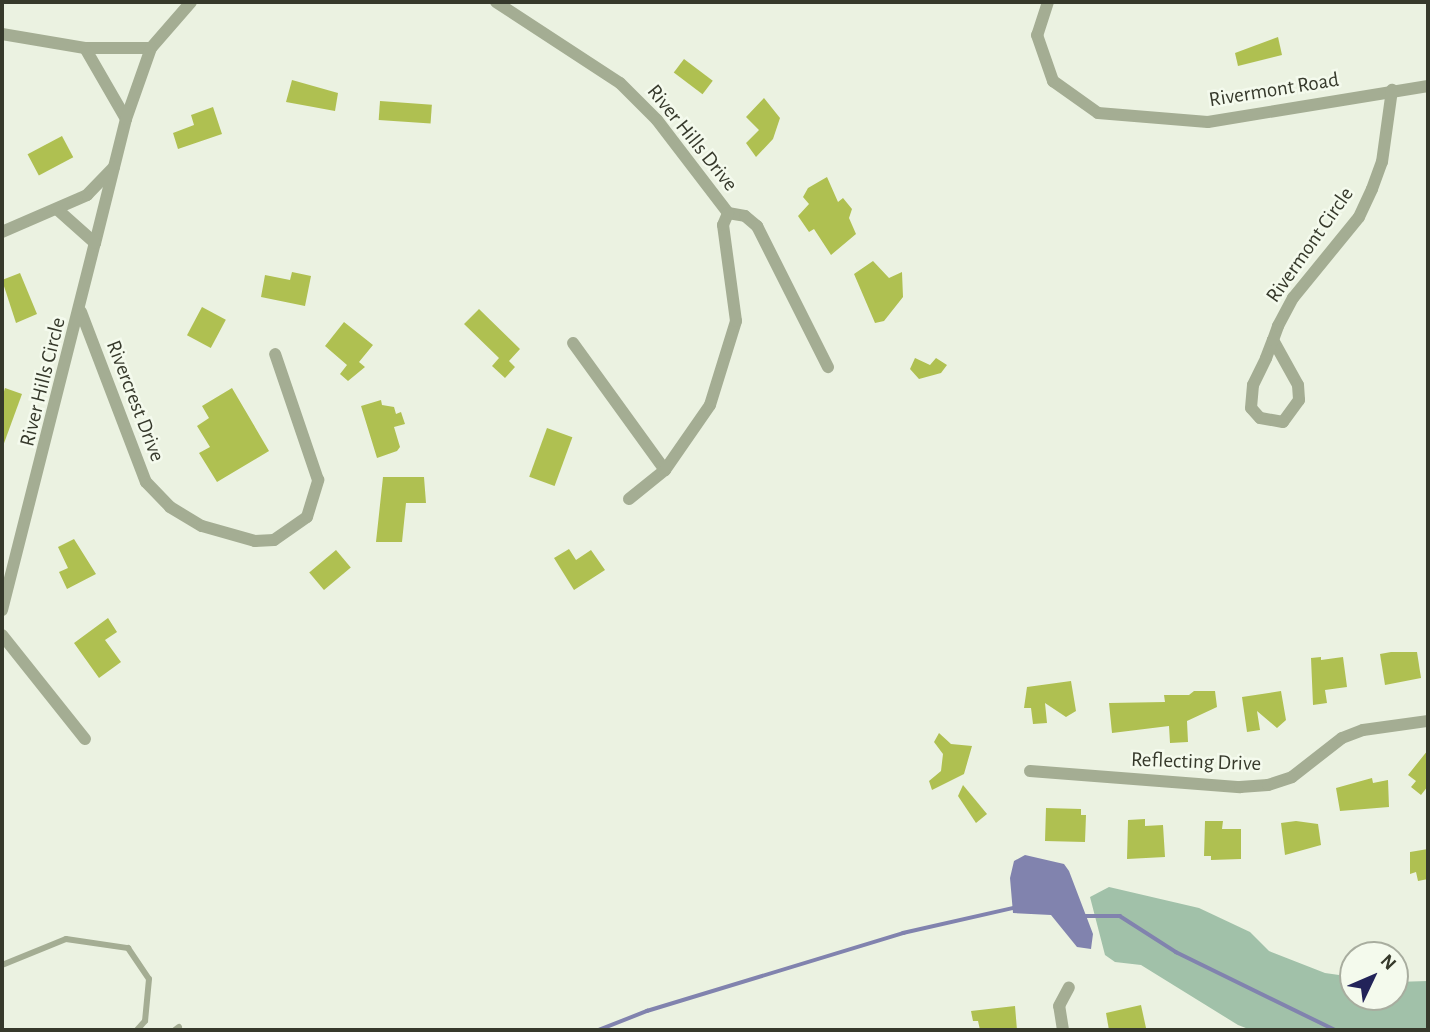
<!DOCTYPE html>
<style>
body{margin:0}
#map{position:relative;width:1430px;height:1032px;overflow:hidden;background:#ebf2e1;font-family:"Alegreya Sans",sans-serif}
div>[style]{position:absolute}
.green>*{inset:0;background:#a1c1a9}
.water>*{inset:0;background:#8183ae}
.stream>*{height:3.5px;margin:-1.75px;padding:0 1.75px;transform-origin:1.75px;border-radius:1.75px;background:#8183ae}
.building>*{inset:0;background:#afc051;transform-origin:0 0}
.lane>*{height:6px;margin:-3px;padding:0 3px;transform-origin:3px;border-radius:3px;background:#a4ad93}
.street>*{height:12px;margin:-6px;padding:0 6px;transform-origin:6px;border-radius:6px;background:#a4ad93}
span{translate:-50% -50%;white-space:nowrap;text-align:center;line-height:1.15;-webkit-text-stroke:5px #f4faed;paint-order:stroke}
.street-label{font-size:21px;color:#36392b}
.frame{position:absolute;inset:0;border:4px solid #36392b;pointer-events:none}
.north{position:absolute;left:1339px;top:941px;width:70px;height:70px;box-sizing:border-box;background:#f4faed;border:2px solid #a8ad9f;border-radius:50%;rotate:46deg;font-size:19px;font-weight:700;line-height:28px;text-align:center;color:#36392b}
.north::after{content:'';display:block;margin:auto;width:24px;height:32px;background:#222359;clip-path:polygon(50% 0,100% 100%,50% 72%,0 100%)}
</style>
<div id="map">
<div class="green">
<div style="clip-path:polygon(1109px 887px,1199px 908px,1250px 932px,1269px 951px,1325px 973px,1353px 977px,1353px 997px,1395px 997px,1395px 982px,1428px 981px,1428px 1030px,1251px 1030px,1238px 1025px,1141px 965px,1115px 962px,1105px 955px,1090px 897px)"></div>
</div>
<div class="water">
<div style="clip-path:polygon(1025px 855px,1064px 864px,1069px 871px,1093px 934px,1091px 949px,1077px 947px,1051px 915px,1013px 913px,1010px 878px,1014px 861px)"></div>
</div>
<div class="stream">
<div style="left:1082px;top:916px;width:38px"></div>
<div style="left:1120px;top:916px;width:67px;rotate:32.7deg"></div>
<div style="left:1176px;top:952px;width:177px;rotate:26.1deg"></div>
<div style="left:599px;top:1030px;width:52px;rotate:-21.6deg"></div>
<div style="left:647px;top:1011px;width:268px;rotate:-16.9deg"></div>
<div style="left:903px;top:933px;width:113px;rotate:-12.8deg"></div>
</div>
<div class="building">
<div style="clip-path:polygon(1278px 37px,1282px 55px,1238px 66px,1235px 53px)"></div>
<div style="left:684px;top:59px;width:36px;height:17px;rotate:37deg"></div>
<div style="clip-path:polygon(292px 80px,338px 93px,335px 111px,286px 102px)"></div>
<div style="clip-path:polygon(764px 98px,780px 118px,773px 139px,756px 157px,746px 143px,759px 130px,746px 117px)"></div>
<div style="left:380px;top:101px;width:52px;height:19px;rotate:4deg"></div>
<div style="clip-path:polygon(213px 107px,222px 134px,178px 149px,173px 133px,194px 125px,191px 115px)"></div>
<div style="left:62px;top:136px;width:24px;height:39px;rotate:62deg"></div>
<div style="clip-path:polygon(827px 177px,838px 202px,843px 198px,852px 209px,849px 218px,856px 234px,831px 255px,814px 229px,809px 232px,798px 216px,809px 204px,803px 197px,808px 188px)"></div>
<div style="clip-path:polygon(873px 261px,889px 278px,902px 272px,903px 297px,884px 321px,875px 323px,854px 274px)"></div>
<div style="clip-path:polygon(292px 272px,311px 276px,305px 306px,261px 297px,265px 275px,290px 280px)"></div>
<div style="clip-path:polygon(20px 273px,37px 314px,16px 323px,2px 280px)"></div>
<div style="left:202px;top:307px;width:27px;height:32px;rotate:28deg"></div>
<div style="clip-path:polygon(479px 309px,520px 349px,509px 361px,515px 367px,505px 378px,492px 366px,499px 358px,464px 324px)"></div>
<div style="clip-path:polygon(344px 322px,373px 345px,359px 362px,365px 367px,348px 381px,340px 374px,347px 365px,325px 346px)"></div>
<div style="clip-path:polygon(915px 358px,930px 365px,936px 358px,947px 365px,941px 373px,919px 379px,910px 369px)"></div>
<div style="clip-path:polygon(5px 388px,22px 394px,3px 446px,2px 398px)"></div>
<div style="clip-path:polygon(232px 388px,269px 451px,217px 482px,199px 453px,210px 447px,197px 426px,209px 418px,202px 406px)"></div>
<div style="clip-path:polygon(381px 400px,382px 405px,394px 407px,396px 414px,401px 412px,405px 424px,394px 427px,400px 447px,397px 451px,377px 458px,361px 406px)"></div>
<div style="left:547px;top:428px;width:27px;height:52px;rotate:20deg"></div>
<div style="clip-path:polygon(383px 477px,424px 477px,426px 503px,406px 503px,402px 542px,376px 542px)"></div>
<div style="clip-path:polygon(74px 539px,96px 574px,67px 589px,59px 572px,68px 568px,58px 547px)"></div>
<div style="clip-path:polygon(569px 549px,576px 560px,591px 550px,605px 570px,574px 590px,554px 558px)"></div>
<div style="left:336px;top:550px;width:23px;height:35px;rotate:50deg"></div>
<div style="clip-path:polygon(108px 618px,117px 632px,105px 640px,121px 662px,99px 678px,74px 643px)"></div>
<div style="clip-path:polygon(1391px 652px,1417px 652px,1421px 678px,1385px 685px,1380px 654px)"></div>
<div style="clip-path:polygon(1321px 657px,1321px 660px,1343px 657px,1347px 687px,1325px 690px,1327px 703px,1313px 705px,1311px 658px)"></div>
<div style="clip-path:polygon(1071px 681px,1076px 711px,1066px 717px,1045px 703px,1047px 723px,1033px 724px,1031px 708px,1024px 708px,1027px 687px)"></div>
<div style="clip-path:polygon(1194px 691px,1215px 691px,1217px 707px,1187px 721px,1188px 742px,1170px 743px,1169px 726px,1112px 733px,1109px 703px,1165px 702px,1164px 695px,1189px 695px)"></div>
<div style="clip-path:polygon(1281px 691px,1286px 720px,1277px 728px,1257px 711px,1260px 730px,1247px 732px,1242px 697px)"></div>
<div style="clip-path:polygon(939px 733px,951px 744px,972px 746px,964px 774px,932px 790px,929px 781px,941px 771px,943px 754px,934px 742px)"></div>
<div style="clip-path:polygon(1428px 750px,1428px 786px,1421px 795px,1411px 787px,1416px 781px,1408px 775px)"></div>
<div style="clip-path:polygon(1372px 778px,1373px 783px,1388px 780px,1389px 807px,1340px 811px,1336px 788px)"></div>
<div style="clip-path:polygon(963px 785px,987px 814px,976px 823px,958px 796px)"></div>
<div style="clip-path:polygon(1046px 808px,1081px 809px,1081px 815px,1086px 815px,1085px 842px,1045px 841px)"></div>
<div style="clip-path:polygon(1145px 819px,1145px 826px,1163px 825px,1165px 857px,1127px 859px,1128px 820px)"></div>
<div style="clip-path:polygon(1205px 821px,1223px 821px,1222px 829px,1241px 829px,1241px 859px,1211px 860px,1211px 856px,1204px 856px)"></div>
<div style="clip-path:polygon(1296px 821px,1318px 824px,1321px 845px,1285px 855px,1281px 823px)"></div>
<div style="clip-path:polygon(1428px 849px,1428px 879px,1418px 881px,1416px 872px,1410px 874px,1410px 852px)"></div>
<div style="clip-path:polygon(1141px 1005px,1146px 1028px,1109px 1030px,1106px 1013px)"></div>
<div style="clip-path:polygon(1015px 1006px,1017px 1030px,980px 1030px,978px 1021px,973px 1021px,971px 1011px)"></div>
</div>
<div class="lane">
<div style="left:2px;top:965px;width:69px;rotate:-22.1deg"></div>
<div style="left:66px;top:939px;width:63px;rotate:8.3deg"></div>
<div style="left:128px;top:948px;width:37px;rotate:56deg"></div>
<div style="left:149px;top:979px;width:42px;rotate:95.4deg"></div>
<div style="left:145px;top:1021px;width:12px;rotate:132deg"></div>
<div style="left:175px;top:1030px;width:5px;rotate:-37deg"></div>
</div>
<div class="street">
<div style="left:496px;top:2px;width:148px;rotate:33.2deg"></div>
<div style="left:620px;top:83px;width:52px;rotate:45deg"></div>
<div style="left:657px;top:120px;width:117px;rotate:52.6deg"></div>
<div style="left:1048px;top:2px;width:35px;rotate:108deg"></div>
<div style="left:1037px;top:35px;width:49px;rotate:70.8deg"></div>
<div style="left:1053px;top:81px;width:55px;rotate:35.4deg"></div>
<div style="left:1098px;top:113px;width:110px;rotate:4.7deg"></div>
<div style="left:1208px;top:122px;width:223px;rotate:-9.3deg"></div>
<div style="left:2px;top:34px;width:84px;rotate:9.6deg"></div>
<div style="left:85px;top:48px;width:66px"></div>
<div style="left:151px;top:48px;width:61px;rotate:-49deg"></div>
<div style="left:85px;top:48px;width:82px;rotate:60deg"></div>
<div style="left:126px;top:119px;width:128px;rotate:104deg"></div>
<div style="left:126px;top:119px;width:75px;rotate:-70.6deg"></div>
<div style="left:728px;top:213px;width:17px;rotate:10deg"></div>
<div style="left:745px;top:216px;width:16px;rotate:40deg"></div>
<div style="left:757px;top:226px;width:158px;rotate:63.3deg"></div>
<div style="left:2px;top:232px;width:93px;rotate:-23.5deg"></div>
<div style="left:87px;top:195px;width:39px;rotate:-46deg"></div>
<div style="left:81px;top:312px;width:182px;rotate:69.1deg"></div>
<div style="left:146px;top:482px;width:35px;rotate:46deg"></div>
<div style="left:170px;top:507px;width:37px;rotate:31deg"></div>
<div style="left:202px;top:526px;width:55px;rotate:15.8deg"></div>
<div style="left:255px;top:541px;width:19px;rotate:-3deg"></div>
<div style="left:274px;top:540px;width:40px;rotate:-34.9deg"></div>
<div style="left:307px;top:517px;width:39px;rotate:-73deg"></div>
<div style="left:318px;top:480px;width:133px;rotate:-108.8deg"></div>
<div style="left:1273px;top:340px;width:51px;rotate:60.9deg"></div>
<div style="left:1298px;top:385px;width:15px;rotate:86deg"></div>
<div style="left:1299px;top:400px;width:27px;rotate:126deg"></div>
<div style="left:1283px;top:422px;width:23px;rotate:-170deg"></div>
<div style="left:1260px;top:418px;width:13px;rotate:-132deg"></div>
<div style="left:1251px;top:408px;width:23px;rotate:-85deg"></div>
<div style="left:1253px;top:385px;width:30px;rotate:-64deg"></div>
<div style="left:1266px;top:358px;width:19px;rotate:-69deg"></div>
<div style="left:1273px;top:340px;width:15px;rotate:-70deg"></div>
<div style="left:1278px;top:326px;width:32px;rotate:-62deg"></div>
<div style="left:1293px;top:298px;width:104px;rotate:-50.8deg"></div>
<div style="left:1359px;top:217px;width:31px;rotate:-65deg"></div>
<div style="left:1372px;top:189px;width:29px;rotate:-70deg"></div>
<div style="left:1382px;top:162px;width:73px;rotate:-82.1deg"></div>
<div style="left:573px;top:343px;width:157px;rotate:54.1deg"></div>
<div style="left:629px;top:499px;width:46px;rotate:-38.9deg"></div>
<div style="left:665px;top:470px;width:79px;rotate:-55.3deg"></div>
<div style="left:710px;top:405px;width:88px;rotate:-72.8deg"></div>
<div style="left:736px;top:321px;width:97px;rotate:-97.7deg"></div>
<div style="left:723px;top:225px;width:13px;rotate:-67deg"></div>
<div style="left:2px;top:610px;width:379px;rotate:-75.8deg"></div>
<div style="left:95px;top:243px;width:50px;rotate:-138.3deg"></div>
<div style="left:2px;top:635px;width:133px;rotate:51.4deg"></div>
<div style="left:1030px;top:771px;width:211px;rotate:4.4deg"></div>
<div style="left:1240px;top:787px;width:28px;rotate:-4deg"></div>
<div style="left:1268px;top:785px;width:25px;rotate:-18deg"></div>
<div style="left:1292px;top:777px;width:63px;rotate:-38deg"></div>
<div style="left:1342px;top:738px;width:22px;rotate:-21deg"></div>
<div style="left:1363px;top:730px;width:66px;rotate:-7.9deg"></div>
<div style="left:1063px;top:1030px;width:24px;rotate:-99deg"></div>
<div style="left:1059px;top:1006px;width:21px;rotate:-62deg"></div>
</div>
<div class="street-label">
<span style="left:1274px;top:90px;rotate:-9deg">Rivermont Road</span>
<span style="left:692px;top:138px;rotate:51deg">River Hills Drive</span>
<span style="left:1310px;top:245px;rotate:-55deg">Rivermont Circle</span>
<span style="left:43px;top:382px;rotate:-76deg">River Hills Circle</span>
<span style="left:135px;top:401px;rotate:69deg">Rivercrest Drive</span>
<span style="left:1196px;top:762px;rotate:2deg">Reflecting Drive</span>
</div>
<div class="frame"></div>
<div class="north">N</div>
</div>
